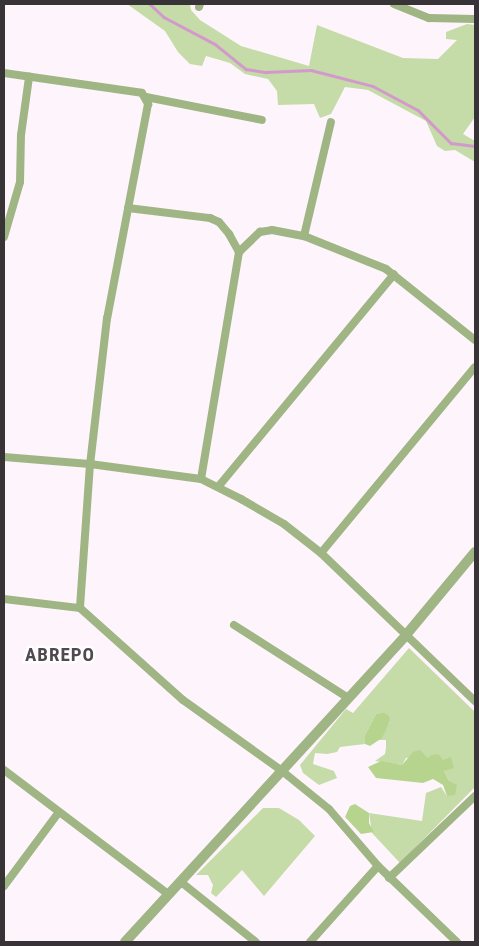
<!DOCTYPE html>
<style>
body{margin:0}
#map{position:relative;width:479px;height:946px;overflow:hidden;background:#fef5fc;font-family:"Roboto Condensed",sans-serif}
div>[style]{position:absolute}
.green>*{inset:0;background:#c5dba8}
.forest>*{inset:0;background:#b7d48e}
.stream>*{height:2.5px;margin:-1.25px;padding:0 1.25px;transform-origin:1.25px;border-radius:1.25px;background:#d499cc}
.minor>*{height:8px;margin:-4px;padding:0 4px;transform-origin:4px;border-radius:4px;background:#a0b584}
.tertiary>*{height:10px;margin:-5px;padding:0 5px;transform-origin:5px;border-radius:5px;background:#a0b584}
span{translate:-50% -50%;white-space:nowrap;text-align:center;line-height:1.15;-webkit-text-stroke:4.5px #fff;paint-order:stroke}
.district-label{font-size:19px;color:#50494f;font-weight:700;letter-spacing:1px}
.frame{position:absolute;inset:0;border:5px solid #373336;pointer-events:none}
</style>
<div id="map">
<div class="green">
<div style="clip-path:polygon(127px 4px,190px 4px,191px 10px,200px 20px,241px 46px,309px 66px,317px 25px,403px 58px,438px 59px,457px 40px,446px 39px,446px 32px,467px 24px,475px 25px,475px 117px,463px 134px,475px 141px,475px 162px,455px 150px,445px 151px,437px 146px,426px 121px,368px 90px,345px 87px,331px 114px,320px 118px,314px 104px,278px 105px,277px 91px,268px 79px,245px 74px,230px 63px,206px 56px,202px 66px,190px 64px,178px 52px,165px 31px)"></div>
<div style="clip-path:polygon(409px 648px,475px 712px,475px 787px,400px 863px,372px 833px,369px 813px,422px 821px,426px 793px,441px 787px,447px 796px,449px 781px,444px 771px,447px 768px,439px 754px,428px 759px,425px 755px,406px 758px,402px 765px,375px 761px,385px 754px,386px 748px,386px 740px,376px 740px,390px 722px,383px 712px,376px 714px,364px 737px,365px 744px,340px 747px,337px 752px,327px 754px,315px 753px,313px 764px,334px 771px,337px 778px,319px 785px,303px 773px,300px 765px,346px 709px,353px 713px)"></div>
<div style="clip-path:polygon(263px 808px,279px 808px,299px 820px,315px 836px,264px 896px,242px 870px,216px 897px,211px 893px,213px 885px,208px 875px,196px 875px)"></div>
</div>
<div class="forest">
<div style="clip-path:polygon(383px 712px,389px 716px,390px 721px,382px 738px,370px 746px,365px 744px,364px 737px,376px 714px)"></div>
<div style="clip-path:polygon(420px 750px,428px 758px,432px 755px,439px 754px,443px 760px,451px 757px,454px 768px,444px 771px,449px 781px,457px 785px,455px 795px,447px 796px,443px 785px,433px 779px,423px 783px,376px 778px,368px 767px,381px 761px,402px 765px,413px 752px)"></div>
<div style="clip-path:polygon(355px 804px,369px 813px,369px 823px,374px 832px,361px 834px,345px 817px,350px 806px)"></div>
</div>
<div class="stream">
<div style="left:150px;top:4px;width:19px;rotate:43deg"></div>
<div style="left:164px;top:17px;width:58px;rotate:27.9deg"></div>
<div style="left:215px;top:44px;width:40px;rotate:39deg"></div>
<div style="left:246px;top:69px;width:20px;rotate:9deg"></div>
<div style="left:266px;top:72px;width:45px;rotate:-2.5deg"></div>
<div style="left:311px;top:70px;width:64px;rotate:14.5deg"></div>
<div style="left:373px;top:86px;width:51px;rotate:28.1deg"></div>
<div style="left:418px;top:110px;width:47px;rotate:45deg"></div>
<div style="left:451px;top:143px;width:24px;rotate:7deg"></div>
</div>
<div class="minor">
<div style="left:394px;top:4px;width:38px;rotate:22deg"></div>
<div style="left:429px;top:18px;width:46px;rotate:1.2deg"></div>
<div style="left:199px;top:7px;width:3px;rotate:-72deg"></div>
<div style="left:4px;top:73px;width:139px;rotate:8.2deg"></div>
<div style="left:142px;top:93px;width:13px;rotate:61deg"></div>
<div style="left:148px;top:104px;width:218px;rotate:100.8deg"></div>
<div style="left:107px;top:318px;width:147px;rotate:96.6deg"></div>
<div style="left:90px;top:464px;width:144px;rotate:94deg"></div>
<div style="left:80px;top:608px;width:138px;rotate:41.8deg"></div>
<div style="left:183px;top:700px;width:122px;rotate:35.6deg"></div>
<div style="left:282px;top:771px;width:60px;rotate:39deg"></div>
<div style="left:329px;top:809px;width:75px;rotate:49.3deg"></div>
<div style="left:378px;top:866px;width:110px;rotate:43.9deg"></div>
<div style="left:146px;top:97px;width:118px;rotate:11.2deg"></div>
<div style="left:128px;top:208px;width:83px;rotate:7deg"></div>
<div style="left:210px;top:218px;width:10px;rotate:24deg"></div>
<div style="left:219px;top:222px;width:16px;rotate:50deg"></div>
<div style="left:229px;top:234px;width:21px;rotate:61deg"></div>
<div style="left:304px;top:236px;width:117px;rotate:-76.7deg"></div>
<div style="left:4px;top:237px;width:57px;rotate:-73.8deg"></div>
<div style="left:20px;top:182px;width:47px;rotate:-88.8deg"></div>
<div style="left:21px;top:135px;width:59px;rotate:-82.1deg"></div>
<div style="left:4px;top:457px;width:86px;rotate:4.7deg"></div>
<div style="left:90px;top:464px;width:112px;rotate:7.7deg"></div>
<div style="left:201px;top:479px;width:45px;rotate:26.6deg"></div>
<div style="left:241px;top:499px;width:50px;rotate:30.2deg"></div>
<div style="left:284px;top:524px;width:47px;rotate:38.1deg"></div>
<div style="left:321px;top:553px;width:214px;rotate:43.9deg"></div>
<div style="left:201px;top:479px;width:230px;rotate:-80.5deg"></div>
<div style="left:239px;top:252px;width:29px;rotate:-44deg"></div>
<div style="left:260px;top:232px;width:12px;rotate:-9deg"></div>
<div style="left:272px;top:230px;width:33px;rotate:11deg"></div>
<div style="left:304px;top:236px;width:88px;rotate:21.9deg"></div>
<div style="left:386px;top:269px;width:114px;rotate:38.6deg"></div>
<div style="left:218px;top:487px;width:276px;rotate:-50.4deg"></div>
<div style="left:321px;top:553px;width:241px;rotate:-50.4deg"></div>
<div style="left:4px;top:599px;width:77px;rotate:6.8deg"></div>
<div style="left:234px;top:625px;width:135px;rotate:32.6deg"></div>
<div style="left:4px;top:770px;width:206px;rotate:37.1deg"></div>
<div style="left:389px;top:878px;width:119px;rotate:-43.6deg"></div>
<div style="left:181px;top:882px;width:96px;rotate:38.7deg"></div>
<div style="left:4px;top:886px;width:92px;rotate:-53.4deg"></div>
<div style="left:310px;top:942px;width:102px;rotate:-48.2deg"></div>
</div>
<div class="tertiary">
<div style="left:125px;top:942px;width:416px;rotate:-47.5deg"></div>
<div style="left:406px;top:635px;width:108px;rotate:-50.3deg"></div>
</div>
<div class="district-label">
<span style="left:60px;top:655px">ABREPO</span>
</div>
<div class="frame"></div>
</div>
